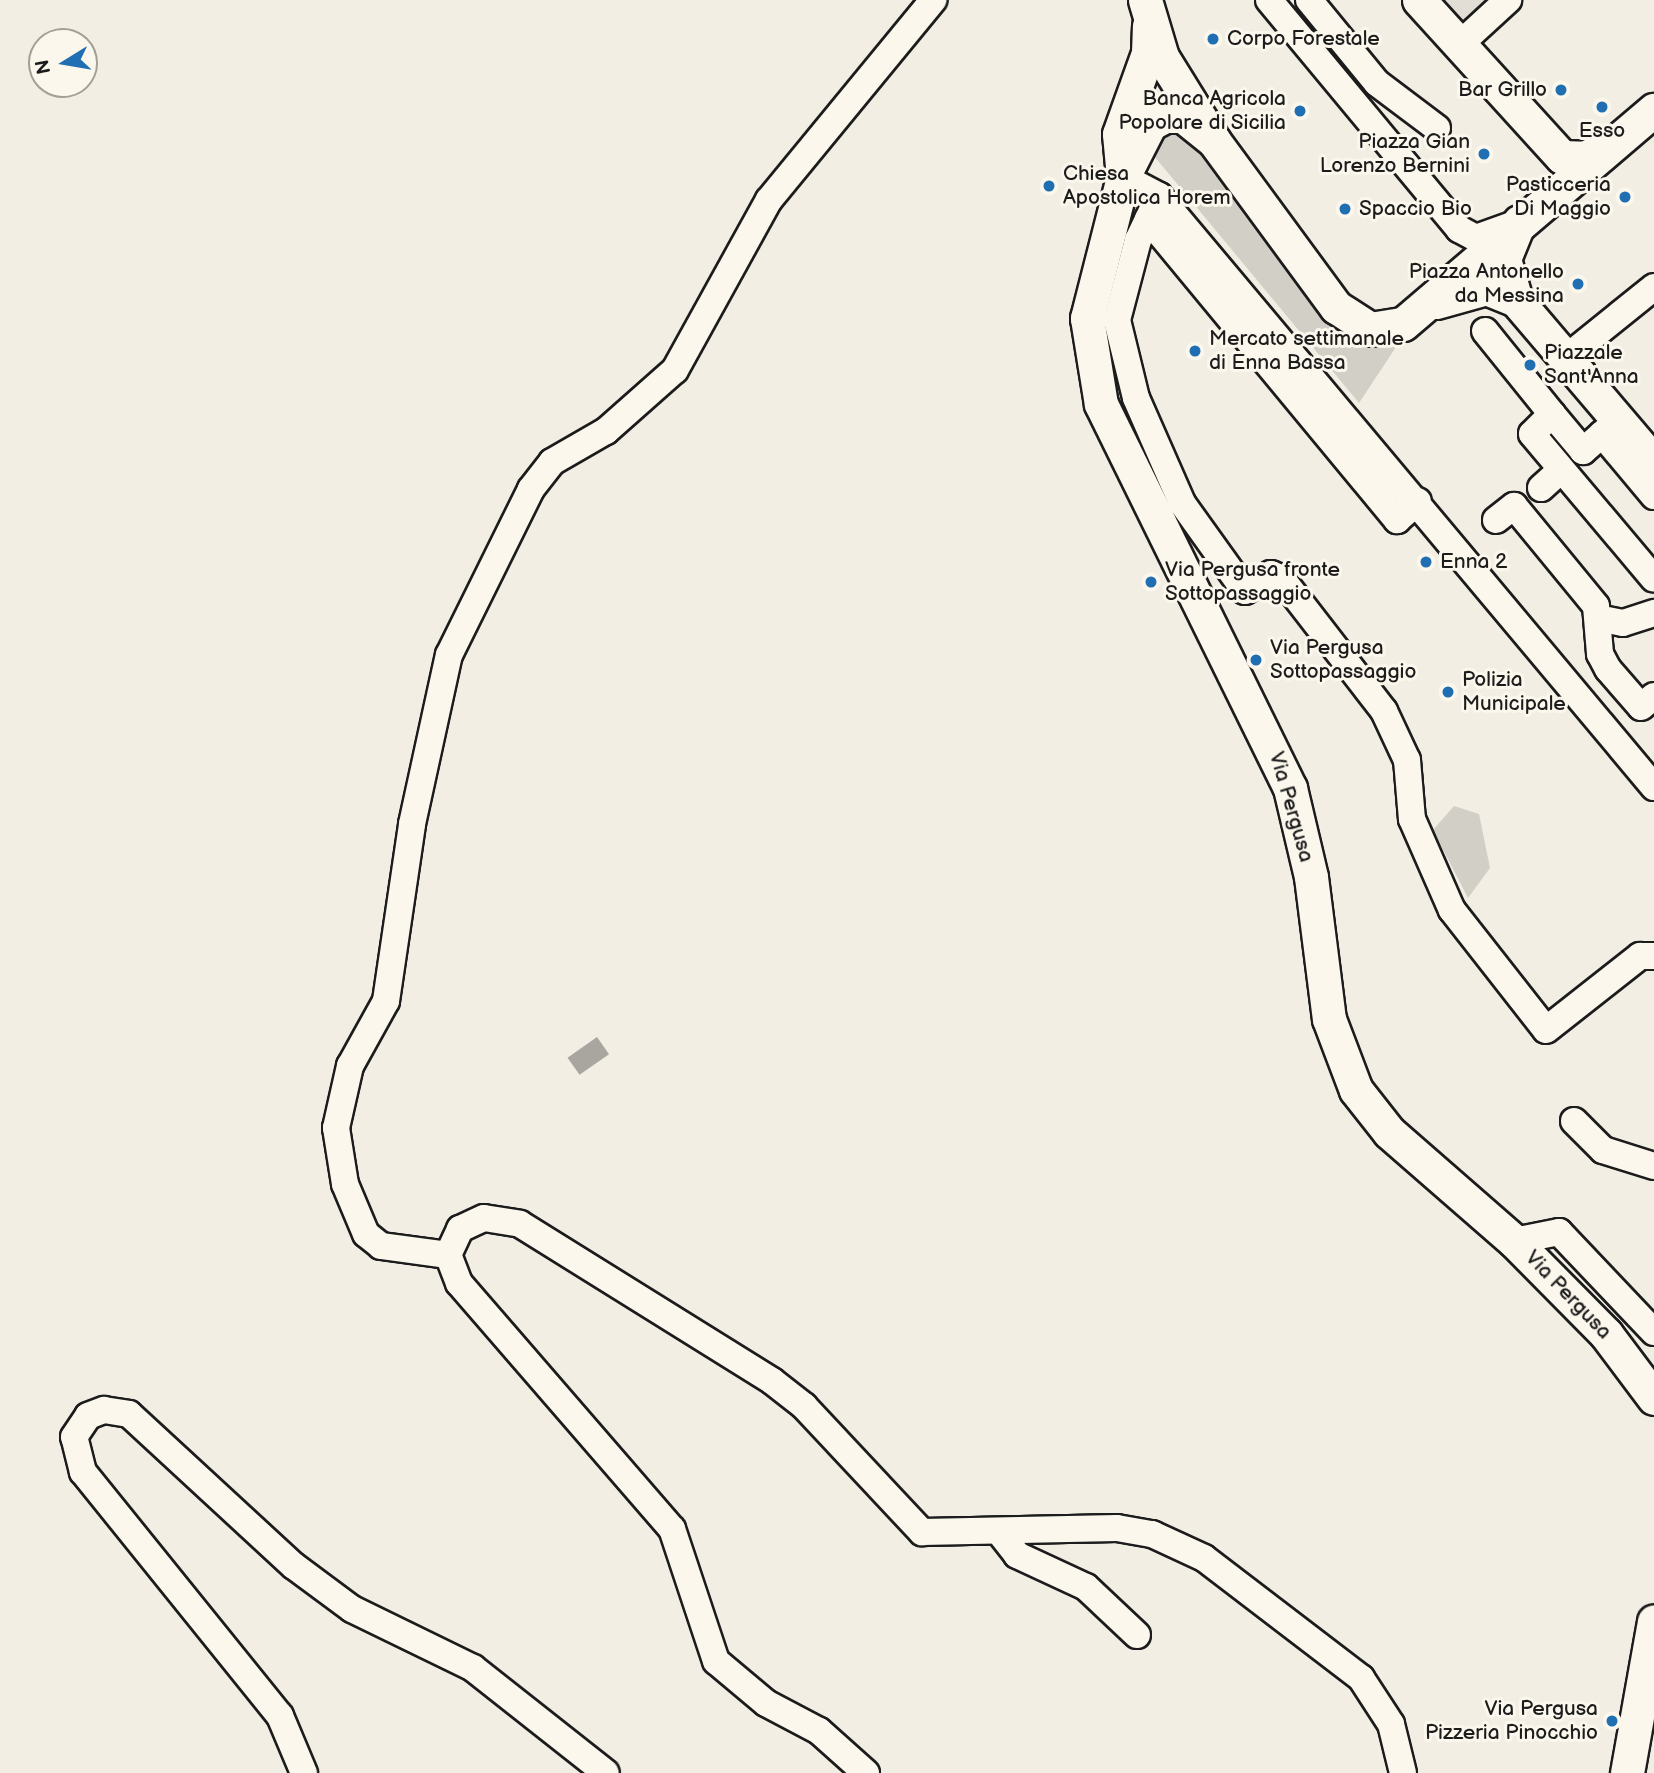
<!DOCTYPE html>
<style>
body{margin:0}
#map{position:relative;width:1654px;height:1773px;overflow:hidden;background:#f2eee4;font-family:"Balsamiq Sans",sans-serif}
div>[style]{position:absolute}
.built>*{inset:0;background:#e2ded5}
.green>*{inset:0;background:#d2cfc6}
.water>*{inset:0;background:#a9a6a0;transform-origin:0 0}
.roads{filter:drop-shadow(2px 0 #1c1c1c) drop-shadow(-2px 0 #1c1c1c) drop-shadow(0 2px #1c1c1c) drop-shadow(0 -2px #1c1c1c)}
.minor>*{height:26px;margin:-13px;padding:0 13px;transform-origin:13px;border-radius:13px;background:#fbf7ec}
.major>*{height:33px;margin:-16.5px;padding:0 16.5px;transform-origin:16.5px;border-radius:16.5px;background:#fbf7ec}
.dots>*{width:19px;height:19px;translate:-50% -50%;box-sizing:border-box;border:4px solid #fbf7ec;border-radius:50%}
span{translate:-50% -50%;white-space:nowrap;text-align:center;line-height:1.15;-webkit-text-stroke:6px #fbf7ec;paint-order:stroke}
.poi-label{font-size:21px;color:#1c1c1c}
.left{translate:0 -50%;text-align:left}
.right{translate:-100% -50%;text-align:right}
.street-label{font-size:21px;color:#1c1c1c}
.north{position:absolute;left:28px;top:28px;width:70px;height:70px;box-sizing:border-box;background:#fbf7ec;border:2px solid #a29f99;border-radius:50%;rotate:259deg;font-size:19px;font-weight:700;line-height:28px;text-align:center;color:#1c1c1c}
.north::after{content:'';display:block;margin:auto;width:24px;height:32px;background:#1f6fb2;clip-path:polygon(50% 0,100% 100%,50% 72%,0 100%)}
</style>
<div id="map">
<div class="built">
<div style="clip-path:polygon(1441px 0,1493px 0,1464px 26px)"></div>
</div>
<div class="green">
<div style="clip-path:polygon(1184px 127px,1326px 317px,1370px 344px,1396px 347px,1359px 403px,1154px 156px,1160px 128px)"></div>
<div style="clip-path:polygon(1454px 806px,1479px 814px,1490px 868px,1468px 898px,1433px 830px)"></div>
</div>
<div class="water">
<div style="left:597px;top:1037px;width:21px;height:36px;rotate:55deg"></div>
</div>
<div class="roads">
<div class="minor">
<div style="left:1269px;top:0;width:298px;rotate:50.3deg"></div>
<div style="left:1459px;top:229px;width:19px;rotate:28deg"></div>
<div style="left:1476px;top:238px;width:37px;rotate:-20deg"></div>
<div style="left:1309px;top:0;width:107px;rotate:50.7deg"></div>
<div style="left:1377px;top:83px;width:75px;rotate:36.9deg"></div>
<div style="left:1459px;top:45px;width:67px;rotate:-42.6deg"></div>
<div style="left:1123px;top:177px;width:41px;rotate:27.8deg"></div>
<div style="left:1159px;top:196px;width:771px;rotate:50.05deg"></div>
<div style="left:1159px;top:196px;width:49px;rotate:115.5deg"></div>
<div style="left:1138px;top:240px;width:83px;rotate:104.7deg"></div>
<div style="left:1117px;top:320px;width:80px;rotate:76.3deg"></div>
<div style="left:1136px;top:398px;width:115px;rotate:66.3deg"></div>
<div style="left:1182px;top:503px;width:108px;rotate:54.4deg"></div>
<div style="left:1245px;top:591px;width:31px;rotate:-33deg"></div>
<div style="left:1271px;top:574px;width:12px;rotate:24deg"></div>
<div style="left:1282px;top:579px;width:167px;rotate:52.3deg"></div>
<div style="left:1384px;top:711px;width:54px;rotate:64.9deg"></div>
<div style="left:1407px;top:760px;width:59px;rotate:85.2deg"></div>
<div style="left:1412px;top:819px;width:99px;rotate:66.3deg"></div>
<div style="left:1452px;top:910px;width:152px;rotate:51.9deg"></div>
<div style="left:1546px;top:1030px;width:120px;rotate:-38.2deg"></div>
<div style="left:1640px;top:956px;width:14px"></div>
<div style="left:1148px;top:219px;width:391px;rotate:50.4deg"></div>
<div style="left:1397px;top:520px;width:28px;rotate:-42deg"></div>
<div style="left:1485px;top:331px;width:107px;rotate:51.1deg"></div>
<div style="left:1566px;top:358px;width:113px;rotate:-38.9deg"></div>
<div style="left:1618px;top:420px;width:47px;rotate:138.5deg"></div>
<div style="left:1583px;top:451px;width:48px;rotate:-130deg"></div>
<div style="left:1552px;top:414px;width:28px;rotate:135deg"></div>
<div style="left:1532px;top:434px;width:189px;rotate:49.9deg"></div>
<div style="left:1602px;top:434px;width:81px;rotate:50deg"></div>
<div style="left:1541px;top:488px;width:27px;rotate:-42deg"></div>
<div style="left:1496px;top:520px;width:23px;rotate:-38deg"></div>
<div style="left:1514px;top:506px;width:129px;rotate:50.6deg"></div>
<div style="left:1596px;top:606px;width:48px;rotate:85.2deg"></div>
<div style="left:1600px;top:654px;width:17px;rotate:62deg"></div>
<div style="left:1608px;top:669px;width:50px;rotate:49deg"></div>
<div style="left:1641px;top:707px;width:17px;rotate:-40deg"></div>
<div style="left:1602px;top:619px;width:21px;rotate:11deg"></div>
<div style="left:1623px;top:623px;width:33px;rotate:-18deg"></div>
<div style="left:1574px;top:1121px;width:41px;rotate:45deg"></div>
<div style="left:1603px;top:1150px;width:53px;rotate:17.4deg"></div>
<div style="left:1514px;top:1241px;width:46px;rotate:-11.3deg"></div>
<div style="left:1559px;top:1232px;width:138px;rotate:46.5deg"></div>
<div style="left:448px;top:1255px;width:68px;rotate:-172.3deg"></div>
<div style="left:381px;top:1246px;width:19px;rotate:-141deg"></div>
<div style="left:366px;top:1234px;width:54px;rotate:-112.8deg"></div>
<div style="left:345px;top:1184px;width:57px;rotate:-99.1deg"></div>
<div style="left:336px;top:1128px;width:64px;rotate:-77.3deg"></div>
<div style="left:350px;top:1066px;width:74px;rotate:-61deg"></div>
<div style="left:386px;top:1001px;width:179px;rotate:-81.6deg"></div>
<div style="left:412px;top:824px;width:173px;rotate:-77.7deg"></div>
<div style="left:449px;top:655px;width:185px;rotate:-63.7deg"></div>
<div style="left:531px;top:489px;width:34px;rotate:-52deg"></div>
<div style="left:552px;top:462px;width:62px;rotate:-29.9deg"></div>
<div style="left:606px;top:431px;width:92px;rotate:-41.5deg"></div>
<div style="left:675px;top:370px;width:194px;rotate:-61.1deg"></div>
<div style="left:769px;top:200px;width:259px;rotate:-50.6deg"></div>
<div style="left:1000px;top:1533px;width:28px;rotate:52deg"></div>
<div style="left:1017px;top:1555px;width:76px;rotate:24.9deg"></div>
<div style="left:1086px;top:1587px;width:70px;rotate:43.3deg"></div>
<div style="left:304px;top:1773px;width:62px;rotate:-112.8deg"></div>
<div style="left:280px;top:1716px;width:314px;rotate:-128.9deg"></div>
<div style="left:83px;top:1472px;width:36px;rotate:-104deg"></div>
<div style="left:74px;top:1437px;width:25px;rotate:-56deg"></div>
<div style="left:88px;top:1416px;width:17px;rotate:-21deg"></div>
<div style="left:104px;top:1410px;width:25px;rotate:9deg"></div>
<div style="left:129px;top:1414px;width:224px;rotate:42.7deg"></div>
<div style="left:294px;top:1566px;width:72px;rotate:36.6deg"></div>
<div style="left:352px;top:1609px;width:135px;rotate:26deg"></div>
<div style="left:473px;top:1668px;width:169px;rotate:38.3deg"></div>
<div style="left:866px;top:1773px;width:63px;rotate:-138.2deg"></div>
<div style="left:819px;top:1731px;width:60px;rotate:-152.2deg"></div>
<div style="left:766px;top:1703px;width:65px;rotate:-140deg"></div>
<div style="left:716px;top:1661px;width:139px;rotate:-108.4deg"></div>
<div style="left:672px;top:1529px;width:325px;rotate:-130.9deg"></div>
<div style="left:459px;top:1283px;width:30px;rotate:-111deg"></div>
<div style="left:448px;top:1255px;width:29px;rotate:-65deg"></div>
<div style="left:460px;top:1229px;width:26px;rotate:-25deg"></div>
<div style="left:484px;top:1218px;width:36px;rotate:9deg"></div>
<div style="left:520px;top:1224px;width:297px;rotate:31.9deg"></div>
<div style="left:772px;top:1381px;width:41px;rotate:38deg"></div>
<div style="left:804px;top:1406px;width:173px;rotate:46.9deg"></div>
<div style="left:922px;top:1532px;width:195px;rotate:-1.2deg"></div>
<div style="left:1117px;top:1528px;width:36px;rotate:10deg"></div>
<div style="left:1152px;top:1534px;width:57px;rotate:24.8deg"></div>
<div style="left:1204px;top:1558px;width:198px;rotate:37.4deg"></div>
<div style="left:1361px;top:1678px;width:55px;rotate:56.9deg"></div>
<div style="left:1391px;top:1724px;width:50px;rotate:76.2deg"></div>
</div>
<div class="major">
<div style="left:1145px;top:0;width:59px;rotate:73.4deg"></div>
<div style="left:1162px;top:57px;width:99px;rotate:58.2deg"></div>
<div style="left:1214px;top:141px;width:206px;rotate:53.7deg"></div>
<div style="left:1336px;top:307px;width:40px;rotate:32.9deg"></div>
<div style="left:1370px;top:329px;width:33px;rotate:-9deg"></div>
<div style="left:1403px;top:324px;width:330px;rotate:-40.5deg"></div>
<div style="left:1419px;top:0;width:212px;rotate:47.7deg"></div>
<div style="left:1562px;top:157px;width:23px;rotate:2deg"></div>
<div style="left:1585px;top:158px;width:21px;rotate:-29deg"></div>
<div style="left:1214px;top:141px;width:40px;rotate:-141deg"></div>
<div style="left:1183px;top:116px;width:18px;rotate:180deg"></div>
<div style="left:1165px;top:116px;width:17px;rotate:152deg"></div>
<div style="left:1150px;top:124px;width:59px;rotate:117deg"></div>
<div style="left:1123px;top:177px;width:146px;rotate:104.3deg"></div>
<div style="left:1087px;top:318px;width:87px;rotate:80.8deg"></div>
<div style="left:1101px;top:404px;width:428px;rotate:63.8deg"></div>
<div style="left:1290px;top:788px;width:91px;rotate:76.7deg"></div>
<div style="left:1311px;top:877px;width:143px;rotate:82.8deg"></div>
<div style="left:1329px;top:1019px;width:76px;rotate:69.2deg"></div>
<div style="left:1356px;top:1090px;width:53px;rotate:51.8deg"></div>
<div style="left:1389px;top:1132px;width:166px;rotate:41.1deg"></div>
<div style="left:1514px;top:1241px;width:131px;rotate:45.3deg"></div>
<div style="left:1606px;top:1334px;width:80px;rotate:53.1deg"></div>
<div style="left:1123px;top:177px;width:43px;rotate:-95.3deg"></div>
<div style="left:1119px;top:134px;width:86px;rotate:-70.3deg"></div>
<div style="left:1148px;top:53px;width:27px;rotate:-88deg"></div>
<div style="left:1519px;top:222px;width:40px;rotate:112deg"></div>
<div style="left:1504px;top:259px;width:43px;rotate:73.7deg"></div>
<div style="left:1516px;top:300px;width:213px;rotate:49.6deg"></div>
<div style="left:1436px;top:302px;width:52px;rotate:-15.6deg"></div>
<div style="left:1486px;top:288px;width:32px;rotate:22deg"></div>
<div style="left:1627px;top:1773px;width:154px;rotate:-79.9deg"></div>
</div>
</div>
<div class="dots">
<div style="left:1213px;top:39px;background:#1f6fb2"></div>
<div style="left:1561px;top:90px;background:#1f6fb2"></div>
<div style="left:1602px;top:107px;background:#1f6fb2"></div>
<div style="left:1300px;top:111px;background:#1f6fb2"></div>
<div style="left:1484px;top:154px;background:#1f6fb2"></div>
<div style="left:1049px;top:186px;background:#1f6fb2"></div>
<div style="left:1625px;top:197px;background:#1f6fb2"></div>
<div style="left:1345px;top:209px;background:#1f6fb2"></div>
<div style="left:1578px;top:284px;background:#1f6fb2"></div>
<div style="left:1195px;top:351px;background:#1f6fb2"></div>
<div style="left:1530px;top:365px;background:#1f6fb2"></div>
<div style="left:1426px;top:562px;background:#1f6fb2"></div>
<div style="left:1151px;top:582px;background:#1f6fb2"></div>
<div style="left:1256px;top:660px;background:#1f6fb2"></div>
<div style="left:1448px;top:692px;background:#1f6fb2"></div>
<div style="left:1612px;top:1721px;background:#1f6fb2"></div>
</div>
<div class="poi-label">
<span class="left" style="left:1227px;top:39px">Corpo Forestale</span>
<span class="right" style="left:1547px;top:90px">Bar Grillo</span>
<span class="right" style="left:1286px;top:111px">Banca Agricola<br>Popolare di Sicilia</span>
<span style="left:1602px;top:131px">Esso</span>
<span class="right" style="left:1470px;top:154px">Piazza Gian<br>Lorenzo Bernini</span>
<span class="left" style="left:1063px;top:186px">Chiesa<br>Apostolica Horem</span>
<span class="right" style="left:1611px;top:197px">Pasticceria<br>Di Maggio</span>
<span class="left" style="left:1359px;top:209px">Spaccio Bio</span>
<span class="right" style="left:1564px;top:284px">Piazza Antonello<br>da Messina</span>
<span class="left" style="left:1209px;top:351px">Mercato settimanale<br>di Enna Bassa</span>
<span class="left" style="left:1544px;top:365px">Piazzale<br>Sant'Anna</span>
<span class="left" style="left:1440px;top:562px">Enna 2</span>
<span class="left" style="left:1165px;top:582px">Via Pergusa fronte<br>Sottopassaggio</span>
<span class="left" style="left:1270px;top:660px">Via Pergusa<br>Sottopassaggio</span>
<span class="left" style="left:1462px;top:692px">Polizia<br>Municipale</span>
<span class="right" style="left:1598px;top:1721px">Via Pergusa<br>Pizzeria Pinocchio</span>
</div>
<div class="street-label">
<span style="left:1291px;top:807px;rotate:74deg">Via Pergusa</span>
<span style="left:1568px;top:1295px;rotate:46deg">Via Pergusa</span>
</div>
<div class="north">N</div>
</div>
